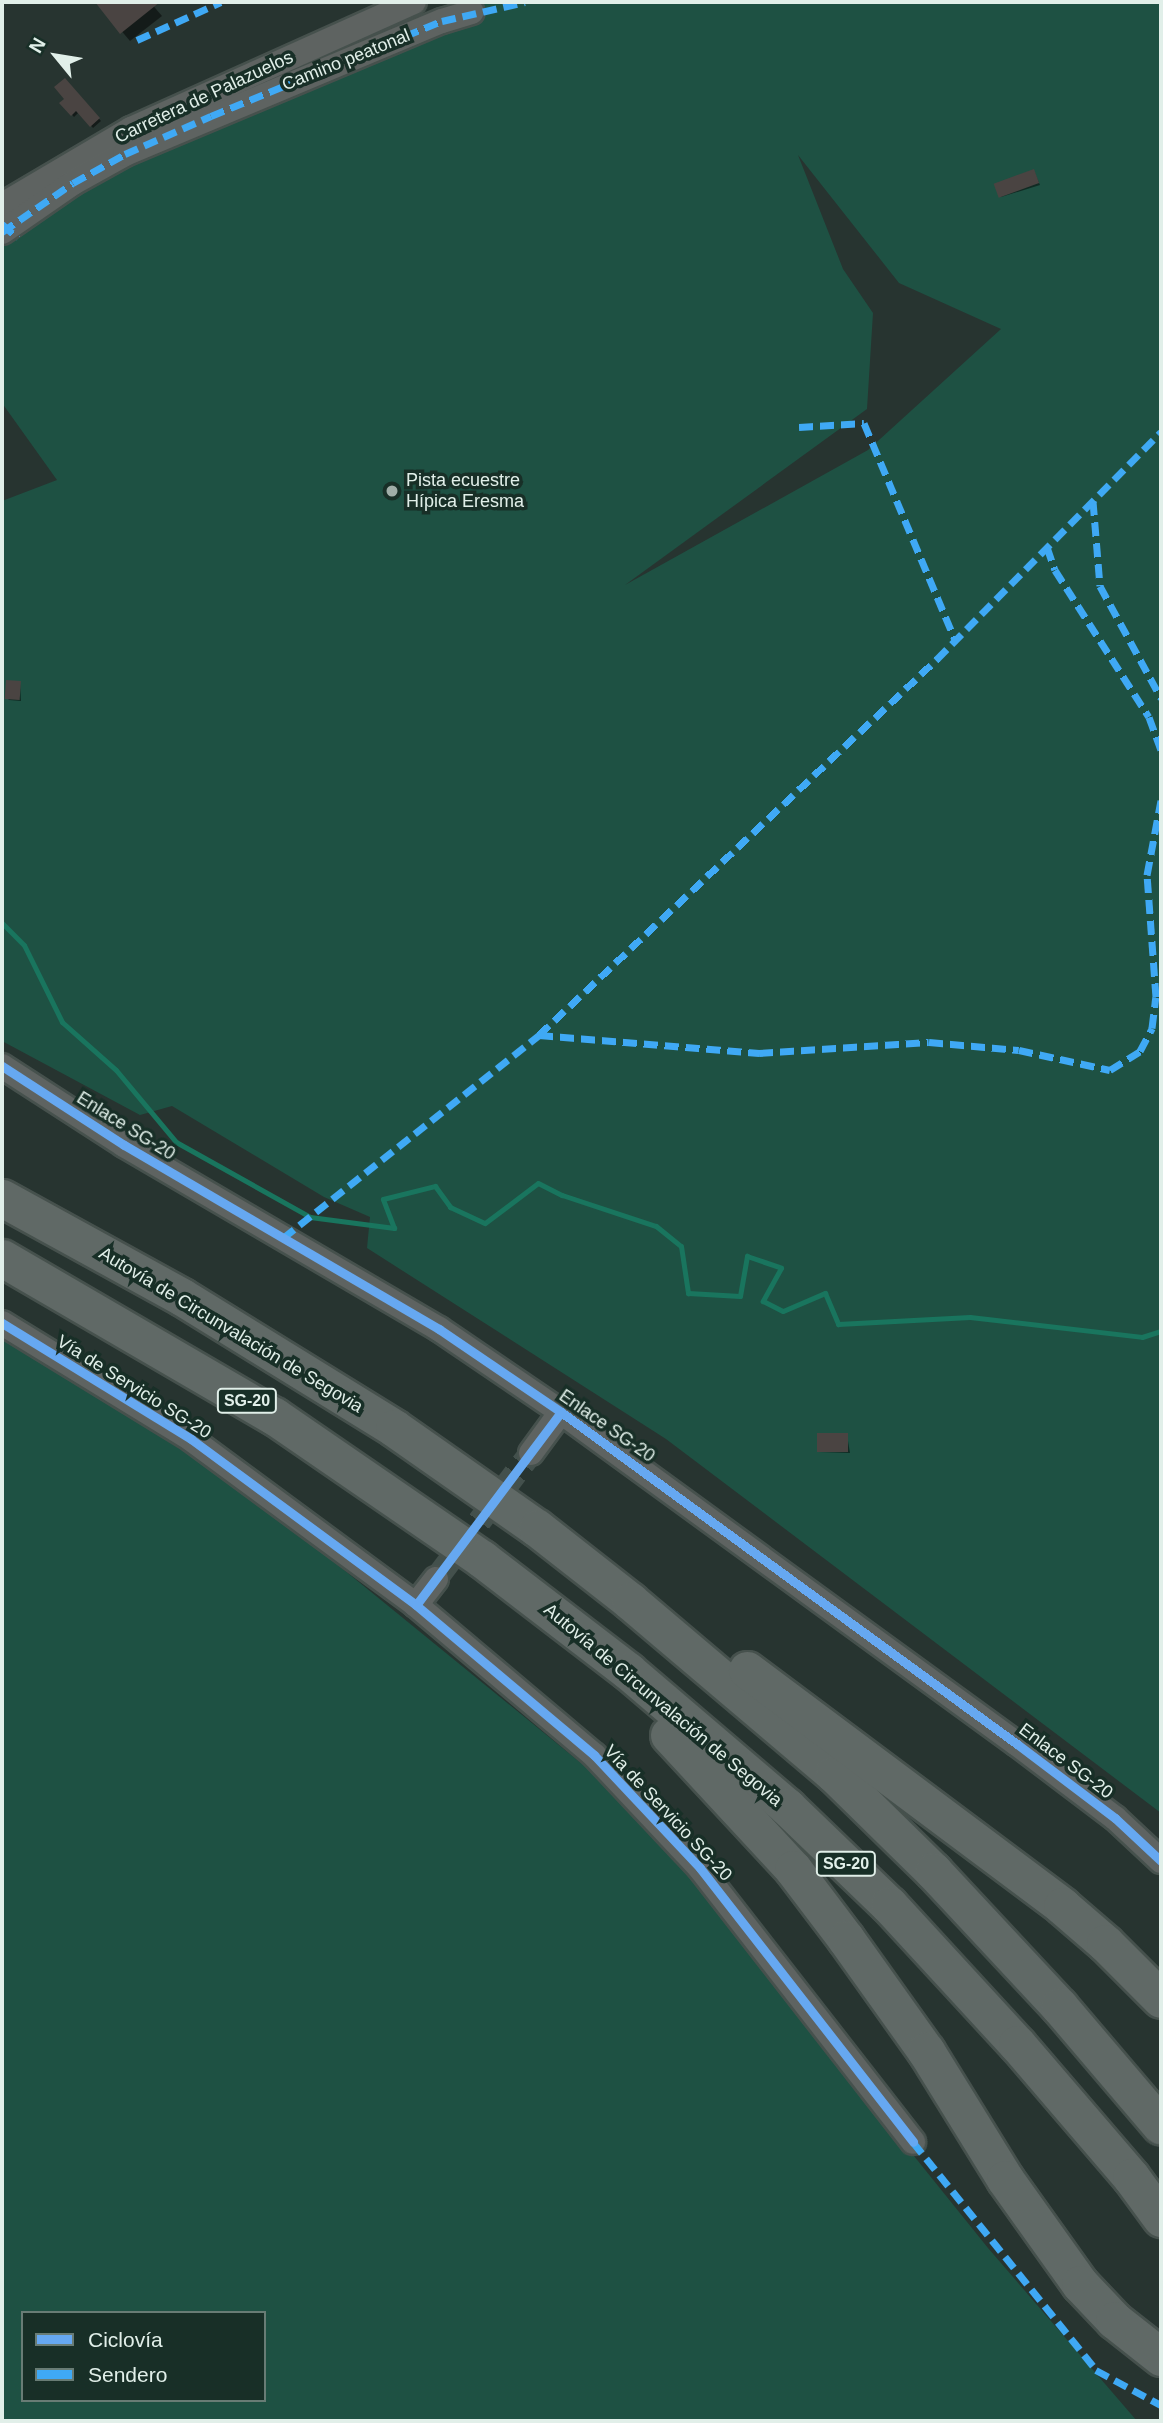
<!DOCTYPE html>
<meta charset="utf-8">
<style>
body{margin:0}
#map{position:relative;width:1163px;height:2423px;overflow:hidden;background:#273430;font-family:Helvetica,sans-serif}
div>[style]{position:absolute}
.green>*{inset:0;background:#1e5143}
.shadow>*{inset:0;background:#0007}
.stream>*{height:5px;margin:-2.5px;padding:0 2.5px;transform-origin:2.5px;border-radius:2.5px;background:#19755e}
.building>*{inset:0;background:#4a4442;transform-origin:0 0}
.minor-tunnel>*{height:24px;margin-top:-12px;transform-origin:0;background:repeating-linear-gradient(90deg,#43504c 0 24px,transparent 0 36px)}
.roads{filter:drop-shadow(2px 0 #46514d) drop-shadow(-2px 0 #46514d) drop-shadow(0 2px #46514d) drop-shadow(0 -2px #46514d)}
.minor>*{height:24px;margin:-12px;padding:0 12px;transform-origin:12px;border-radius:12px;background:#5e6361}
.highway>*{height:37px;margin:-18.5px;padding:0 18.5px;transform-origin:18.5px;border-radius:18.5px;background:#606966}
.quiet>*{height:7px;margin-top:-3.5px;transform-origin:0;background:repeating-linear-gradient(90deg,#3fa9f5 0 14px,transparent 0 21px)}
.cycleway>*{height:9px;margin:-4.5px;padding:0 4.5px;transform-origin:4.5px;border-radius:4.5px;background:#66a8f1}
.dots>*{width:19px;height:19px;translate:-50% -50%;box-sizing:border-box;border:4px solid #182f27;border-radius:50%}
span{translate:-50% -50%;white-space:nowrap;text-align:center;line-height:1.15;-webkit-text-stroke:7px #182f27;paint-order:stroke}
.shield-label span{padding:2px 5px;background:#182f27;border:2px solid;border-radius:5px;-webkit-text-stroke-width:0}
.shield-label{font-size:16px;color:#e1efe9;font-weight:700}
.street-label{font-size:18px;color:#e1efe9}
.poi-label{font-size:18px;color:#e1efe9}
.left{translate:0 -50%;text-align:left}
.frame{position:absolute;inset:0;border:4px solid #e1efe9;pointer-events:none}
.legend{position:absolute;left:21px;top:2311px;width:245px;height:91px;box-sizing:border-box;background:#182f27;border:2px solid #687c75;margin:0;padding:9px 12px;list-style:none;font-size:21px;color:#e1efe9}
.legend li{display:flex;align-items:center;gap:14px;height:35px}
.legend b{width:35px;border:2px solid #687c75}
.north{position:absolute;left:21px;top:21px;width:70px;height:70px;-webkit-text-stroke:5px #182f27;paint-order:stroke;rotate:300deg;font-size:19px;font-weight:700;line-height:28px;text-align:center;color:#e1efe9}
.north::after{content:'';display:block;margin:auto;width:24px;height:32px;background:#e1efe9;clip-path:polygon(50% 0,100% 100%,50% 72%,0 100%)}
</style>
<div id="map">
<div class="green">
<div style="clip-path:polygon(evenodd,463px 2px,1161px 2px,1161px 1813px,666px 1439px,367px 1248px,370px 1217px,324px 1197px,172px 1106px,140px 1115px,2px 1041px,2px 501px,57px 480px,2px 403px,2px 232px,73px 183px,346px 66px,463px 2px,798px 155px,899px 283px,1001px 329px,868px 450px,625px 585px,867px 409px,873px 313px,843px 269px,798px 155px)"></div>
<div style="clip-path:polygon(evenodd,2px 1334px,257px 1499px,630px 1803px,988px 2248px,1137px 2421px,2px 2421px,2px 1334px,23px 2313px,264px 2313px,264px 2400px,23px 2400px,23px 2313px)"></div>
</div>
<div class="shadow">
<div style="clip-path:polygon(97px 2px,150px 2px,162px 16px,130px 41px)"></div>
<div style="clip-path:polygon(65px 80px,101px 121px,93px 128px,79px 112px,74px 117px,62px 103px,67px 99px)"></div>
<div style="clip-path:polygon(1034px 171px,1040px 185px,1001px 197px,999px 194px)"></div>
<div style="clip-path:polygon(20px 683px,21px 701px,9px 700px,7px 698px)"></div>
<div style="clip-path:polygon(847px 1435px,850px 1453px,819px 1452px)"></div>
</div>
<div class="stream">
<div style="left:2px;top:923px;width:31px;rotate:45deg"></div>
<div style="left:24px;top:945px;width:86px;rotate:63.7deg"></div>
<div style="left:62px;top:1022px;width:72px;rotate:41.6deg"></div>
<div style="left:116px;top:1070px;width:94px;rotate:50.2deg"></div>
<div style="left:176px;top:1142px;width:154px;rotate:29.2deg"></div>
<div style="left:310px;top:1217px;width:85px;rotate:7.5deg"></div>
<div style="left:394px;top:1228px;width:31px;rotate:-111deg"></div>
<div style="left:383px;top:1199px;width:54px;rotate:-14deg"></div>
<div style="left:435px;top:1186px;width:26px;rotate:54deg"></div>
<div style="left:450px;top:1207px;width:38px;rotate:25deg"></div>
<div style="left:485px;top:1223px;width:66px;rotate:-37deg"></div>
<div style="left:538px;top:1183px;width:27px;rotate:27deg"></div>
<div style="left:562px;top:1195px;width:99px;rotate:18.3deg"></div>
<div style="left:656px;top:1226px;width:32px;rotate:39deg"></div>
<div style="left:681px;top:1246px;width:48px;rotate:81.5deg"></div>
<div style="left:688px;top:1293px;width:52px;rotate:3.3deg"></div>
<div style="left:740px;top:1296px;width:41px;rotate:-80.1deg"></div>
<div style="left:747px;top:1256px;width:36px;rotate:19deg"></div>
<div style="left:781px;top:1268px;width:38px;rotate:119deg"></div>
<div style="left:763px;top:1301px;width:22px;rotate:27deg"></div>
<div style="left:783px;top:1311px;width:46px;rotate:-23.2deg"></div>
<div style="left:825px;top:1293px;width:34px;rotate:67deg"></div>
<div style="left:838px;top:1324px;width:132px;rotate:-3deg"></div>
<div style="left:970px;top:1317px;width:173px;rotate:6.6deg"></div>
<div style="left:1142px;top:1337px;width:20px;rotate:-18deg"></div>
</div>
<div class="building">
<div style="clip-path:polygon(95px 2px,160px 2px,120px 34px)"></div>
<div style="clip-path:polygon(65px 78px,100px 118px,90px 127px,76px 111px,71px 116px,59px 103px,64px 99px,54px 87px)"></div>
<div style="left:1034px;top:169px;width:15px;height:43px;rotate:70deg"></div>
<div style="left:6px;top:680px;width:15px;height:19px;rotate:4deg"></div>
<div style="left:848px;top:1433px;width:19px;height:31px;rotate:90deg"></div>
</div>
<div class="minor-tunnel">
<div style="left:436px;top:1579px;width:158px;rotate:-53deg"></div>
</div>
<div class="roads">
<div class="minor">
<div style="left:2px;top:205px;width:150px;rotate:-30.5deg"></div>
<div style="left:131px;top:129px;width:310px;rotate:-24.2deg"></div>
<div style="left:2px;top:232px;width:86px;rotate:-34.6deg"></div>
<div style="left:73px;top:183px;width:60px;rotate:-29.1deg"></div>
<div style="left:125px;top:154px;width:344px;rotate:-22.8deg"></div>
<div style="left:442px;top:21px;width:31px;rotate:-17deg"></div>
<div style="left:2px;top:1066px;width:145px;rotate:32.9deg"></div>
<div style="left:124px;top:1145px;width:365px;rotate:30.3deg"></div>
<div style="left:439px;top:1329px;width:148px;rotate:34.2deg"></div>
<div style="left:561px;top:1412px;width:564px;rotate:36.06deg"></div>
<div style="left:1017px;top:1744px;width:123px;rotate:37.1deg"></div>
<div style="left:1115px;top:1818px;width:63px;rotate:43.1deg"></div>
<div style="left:2px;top:1323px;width:222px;rotate:31.5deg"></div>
<div style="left:191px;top:1439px;width:280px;rotate:36.4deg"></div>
<div style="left:531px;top:1453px;width:51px;rotate:-53.8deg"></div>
<div style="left:436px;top:1579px;width:33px;rotate:128deg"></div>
<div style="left:416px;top:1605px;width:233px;rotate:40.1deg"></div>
<div style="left:594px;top:1755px;width:155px;rotate:46.8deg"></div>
<div style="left:700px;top:1868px;width:347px;rotate:52.1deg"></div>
</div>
<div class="highway">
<div style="left:2px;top:1198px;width:205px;rotate:28.8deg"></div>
<div style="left:182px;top:1297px;width:249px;rotate:31.7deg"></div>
<div style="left:394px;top:1428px;width:174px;rotate:35deg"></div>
<div style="left:537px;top:1528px;width:118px;rotate:38.1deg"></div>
<div style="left:630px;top:1601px;width:267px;rotate:40.3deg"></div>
<div style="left:834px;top:1774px;width:139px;rotate:44.4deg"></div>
<div style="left:933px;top:1871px;width:185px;rotate:47deg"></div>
<div style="left:1059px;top:2006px;width:157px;rotate:49.6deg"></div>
<div style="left:2px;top:1258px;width:315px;rotate:30.2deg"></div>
<div style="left:274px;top:1416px;width:252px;rotate:34.5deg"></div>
<div style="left:482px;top:1559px;width:184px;rotate:37.5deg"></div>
<div style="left:628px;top:1671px;width:209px;rotate:40.5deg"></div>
<div style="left:787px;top:1807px;width:141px;rotate:43.9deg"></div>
<div style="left:889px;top:1905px;width:189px;rotate:47.4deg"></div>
<div style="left:1017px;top:2044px;width:175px;rotate:49.4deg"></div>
<div style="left:1131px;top:2177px;width:51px;rotate:53.8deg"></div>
<div style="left:747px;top:1670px;width:394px;rotate:36.8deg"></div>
<div style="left:1062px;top:1906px;width:57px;rotate:40.7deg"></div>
<div style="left:1105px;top:1943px;width:79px;rotate:45deg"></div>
<div style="left:669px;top:1735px;width:183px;rotate:47.2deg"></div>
<div style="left:793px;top:1869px;width:88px;rotate:52.9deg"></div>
<div style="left:846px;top:1939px;width:138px;rotate:54.5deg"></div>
<div style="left:926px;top:2051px;width:150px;rotate:58.3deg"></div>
<div style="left:1005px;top:2179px;width:129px;rotate:54.5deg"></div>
<div style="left:1080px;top:2284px;width:50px;rotate:46.6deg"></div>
<div style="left:1114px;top:2320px;width:60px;rotate:38.2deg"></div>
</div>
</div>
<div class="quiet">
<div style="left:137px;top:40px;width:92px;rotate:-24.3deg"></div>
<div style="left:2px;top:224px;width:21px;rotate:41deg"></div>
<div style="left:2px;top:232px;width:86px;rotate:-34.6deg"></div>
<div style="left:73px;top:183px;width:60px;rotate:-29.1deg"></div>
<div style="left:125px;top:154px;width:94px;rotate:-23.8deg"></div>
<div style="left:211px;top:116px;width:250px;rotate:-22.4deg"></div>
<div style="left:442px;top:21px;width:85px;rotate:-12.9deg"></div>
<div style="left:799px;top:427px;width:65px;rotate:-3.5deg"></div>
<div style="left:864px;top:423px;width:235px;rotate:67.2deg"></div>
<div style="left:1093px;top:501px;width:85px;rotate:85.3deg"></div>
<div style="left:1100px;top:586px;width:128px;rotate:61.4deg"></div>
<div style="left:1047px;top:547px;width:24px;rotate:71deg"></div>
<div style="left:1055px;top:570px;width:174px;rotate:57.4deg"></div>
<div style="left:1149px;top:717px;width:35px;rotate:70deg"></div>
<div style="left:539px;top:1035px;width:221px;rotate:4.7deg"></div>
<div style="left:759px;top:1053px;width:170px;rotate:-3.7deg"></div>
<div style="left:929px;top:1042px;width:90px;rotate:5.1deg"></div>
<div style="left:1019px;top:1050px;width:93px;rotate:12.4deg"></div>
<div style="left:1110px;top:1070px;width:36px;rotate:-32deg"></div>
<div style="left:1140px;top:1051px;width:26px;rotate:-62deg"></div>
<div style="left:1152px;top:1028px;width:31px;rotate:-83deg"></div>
<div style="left:1156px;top:997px;width:122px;rotate:-94.2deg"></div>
<div style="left:1147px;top:875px;width:76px;rotate:-79.4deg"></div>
<div style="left:283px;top:1238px;width:327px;rotate:-38.4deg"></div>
<div style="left:539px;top:1035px;width:548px;rotate:-43.37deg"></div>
<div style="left:937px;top:659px;width:319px;rotate:-45.4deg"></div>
<div style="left:913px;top:2142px;width:292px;rotate:51.2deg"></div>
<div style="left:1096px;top:2370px;width:74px;rotate:28.3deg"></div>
</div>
<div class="cycleway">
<div style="left:2px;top:1066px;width:145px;rotate:32.9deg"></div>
<div style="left:124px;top:1145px;width:365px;rotate:30.3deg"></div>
<div style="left:439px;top:1329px;width:148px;rotate:34.2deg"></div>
<div style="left:561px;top:1412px;width:564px;rotate:36.06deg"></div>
<div style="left:1017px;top:1744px;width:123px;rotate:37.1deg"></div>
<div style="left:1115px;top:1818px;width:63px;rotate:43.1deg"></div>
<div style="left:2px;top:1323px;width:222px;rotate:31.5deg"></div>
<div style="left:191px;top:1439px;width:280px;rotate:36.4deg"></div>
<div style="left:561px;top:1412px;width:241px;rotate:126.9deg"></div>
<div style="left:416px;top:1605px;width:233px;rotate:40.1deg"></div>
<div style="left:594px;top:1755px;width:155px;rotate:46.8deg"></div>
<div style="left:700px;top:1868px;width:347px;rotate:52.1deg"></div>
</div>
<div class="dots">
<div style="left:392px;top:491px;background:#a0aea8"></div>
</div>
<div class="shield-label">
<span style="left:247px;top:1401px">SG-20</span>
<span style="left:846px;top:1864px">SG-20</span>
</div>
<div class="street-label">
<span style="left:346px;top:60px;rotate:-22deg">Camino peatonal</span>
<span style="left:204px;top:97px;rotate:-25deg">Carretera de Palazuelos</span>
<span style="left:126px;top:1126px;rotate:32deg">Enlace SG-20</span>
<span style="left:231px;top:1330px;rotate:31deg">Autovía de Circunvalación de Segovia</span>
<span style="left:134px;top:1387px;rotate:32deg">Vía de Servicio SG-20</span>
<span style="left:607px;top:1426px;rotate:35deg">Enlace SG-20</span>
<span style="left:663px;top:1705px;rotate:40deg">Autovía de Circunvalación de Segovia</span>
<span style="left:1066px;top:1761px;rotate:37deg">Enlace SG-20</span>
<span style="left:668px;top:1813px;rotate:47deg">Vía de Servicio SG-20</span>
</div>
<div class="poi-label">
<span class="left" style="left:406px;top:491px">Pista ecuestre<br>Hípica Eresma</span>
</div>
<div class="frame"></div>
<ul class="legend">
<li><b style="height:9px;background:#66a8f1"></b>Ciclovía</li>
<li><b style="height:9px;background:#3fa9f5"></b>Sendero</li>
</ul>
<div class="north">N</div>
</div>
